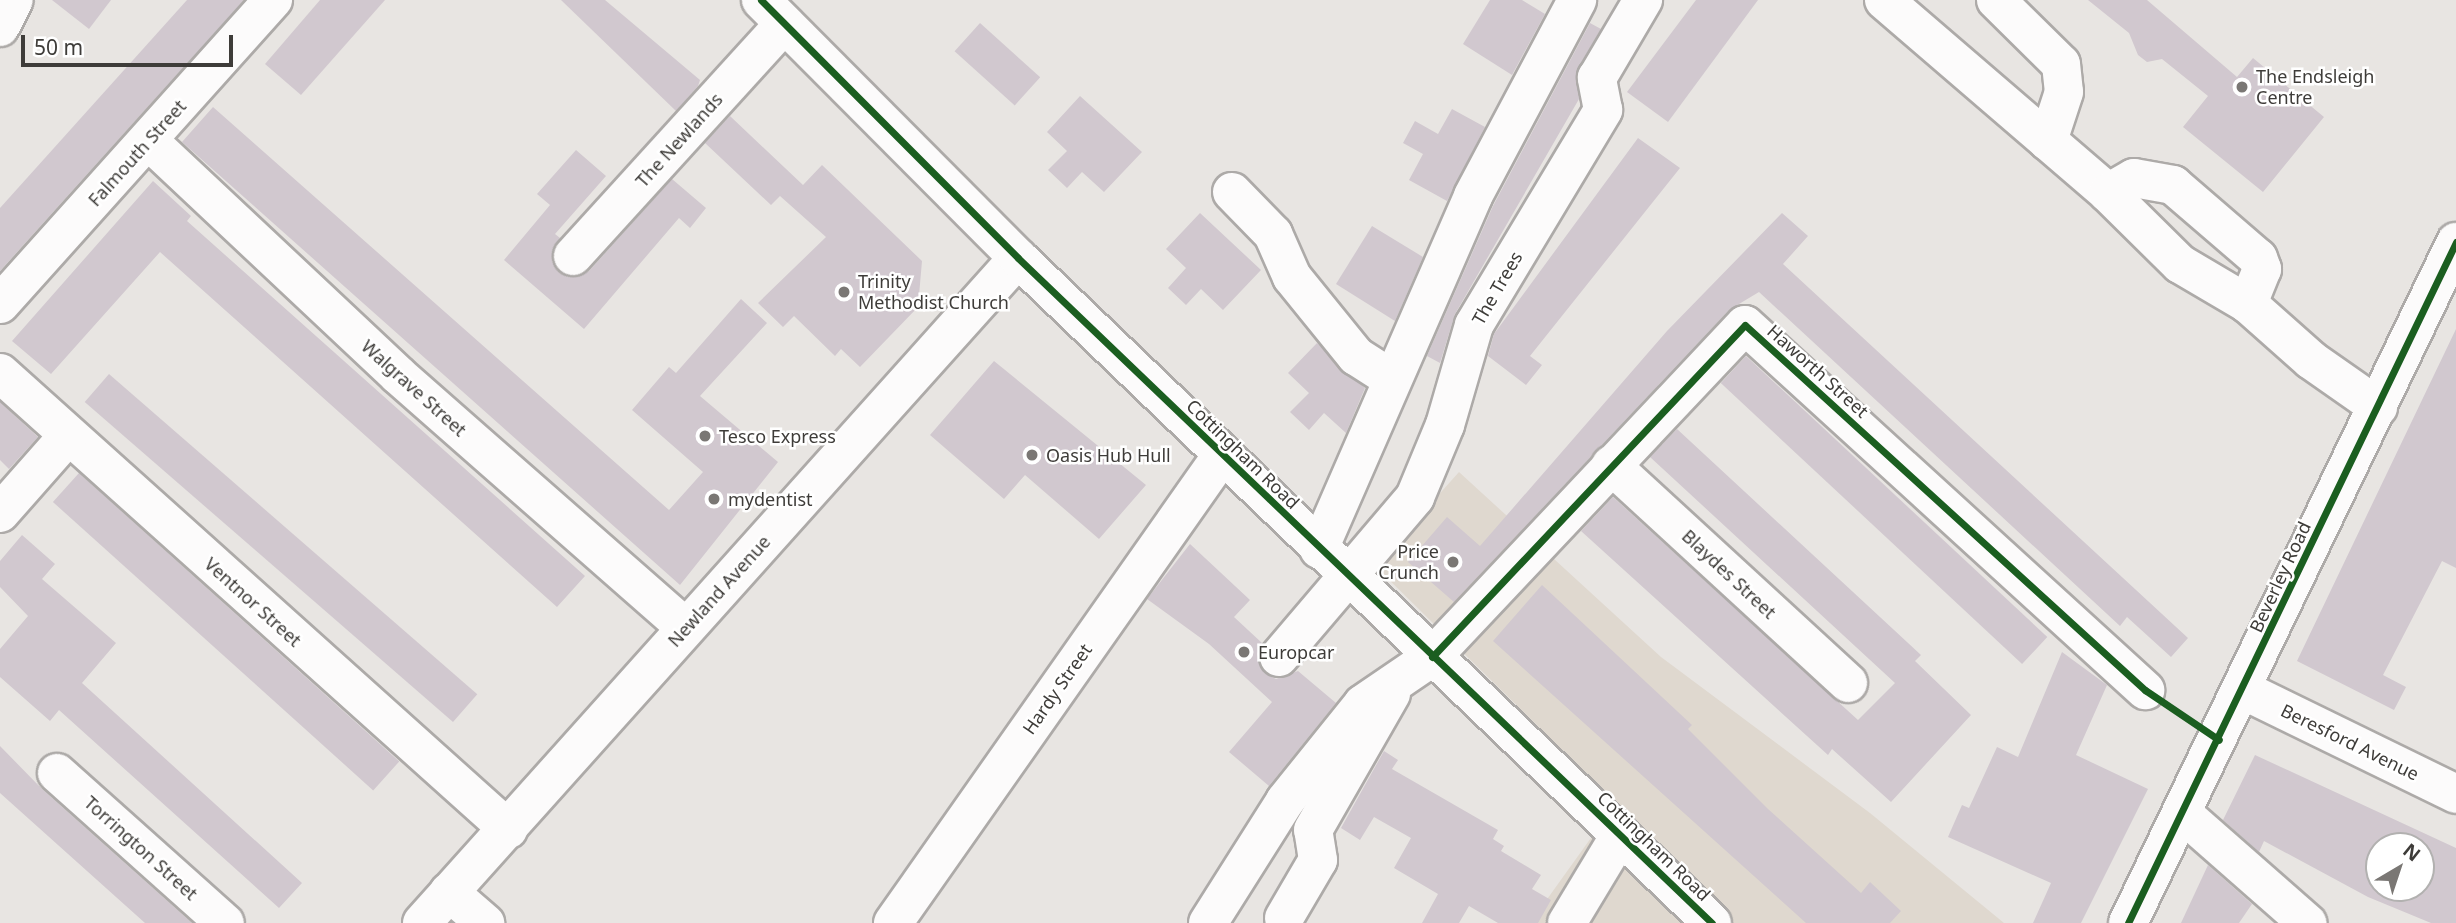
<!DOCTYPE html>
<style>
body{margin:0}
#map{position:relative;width:2456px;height:923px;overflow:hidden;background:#e8e5e2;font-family:"Noto Sans",sans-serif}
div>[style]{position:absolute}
.built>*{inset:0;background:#dfd8cf}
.building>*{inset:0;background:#d1c8cf;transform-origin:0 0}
.roads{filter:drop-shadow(2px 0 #adaaa8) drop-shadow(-2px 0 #adaaa8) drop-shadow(0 2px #adaaa8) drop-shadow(0 -2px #adaaa8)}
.minor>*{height:38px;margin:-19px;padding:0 19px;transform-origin:19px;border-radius:19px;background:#fcfbfb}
.major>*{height:38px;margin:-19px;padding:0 19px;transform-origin:19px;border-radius:19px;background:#fcfbfb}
.cycleway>*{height:7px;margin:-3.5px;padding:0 3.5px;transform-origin:3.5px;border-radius:3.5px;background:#1b5e20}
.dots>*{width:19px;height:19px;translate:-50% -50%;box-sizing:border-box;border:4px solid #fff;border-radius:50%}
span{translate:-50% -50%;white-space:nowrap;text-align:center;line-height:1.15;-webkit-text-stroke:5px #fff;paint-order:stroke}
.poi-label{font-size:18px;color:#3e3c39}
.left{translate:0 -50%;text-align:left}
.right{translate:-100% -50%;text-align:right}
.street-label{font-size:18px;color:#3e3c39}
.north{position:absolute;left:2365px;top:832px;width:70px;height:70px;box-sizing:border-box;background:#fff;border:2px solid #b2b1b0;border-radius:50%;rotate:39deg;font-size:19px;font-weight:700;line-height:28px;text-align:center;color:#3e3c39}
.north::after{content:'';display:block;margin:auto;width:24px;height:32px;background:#7a7774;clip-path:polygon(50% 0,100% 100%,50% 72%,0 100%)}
.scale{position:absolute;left:21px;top:35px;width:212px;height:32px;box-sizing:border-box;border:4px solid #3e3c39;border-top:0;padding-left:9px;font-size:21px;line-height:24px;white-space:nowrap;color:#3e3c39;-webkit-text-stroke:5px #fff;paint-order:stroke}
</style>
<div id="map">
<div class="built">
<div style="clip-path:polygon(1459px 472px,1661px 657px,1870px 813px,2004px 923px,1530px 923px,1616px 803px,1375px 566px)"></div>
</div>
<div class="building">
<div style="clip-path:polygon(52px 0,111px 0,89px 29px)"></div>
<div style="clip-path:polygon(187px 0,244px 0,0 271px,0 208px)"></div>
<div style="clip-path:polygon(320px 0,385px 0,301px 95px,265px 64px)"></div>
<div style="clip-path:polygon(561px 0,605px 0,700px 80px,698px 86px,676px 111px)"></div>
<div style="clip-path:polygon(1490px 0,1522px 0,1545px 14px,1512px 75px,1463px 44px)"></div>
<div style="clip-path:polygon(1696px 0,1758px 0,1668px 122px,1627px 92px)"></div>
<div style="clip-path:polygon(2088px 0,2147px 0,2237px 77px,2253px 58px,2324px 117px,2263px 192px,2183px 127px,2208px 96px,2162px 59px,2147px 62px,2138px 55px,2129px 33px)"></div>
<div style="left:980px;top:23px;width:81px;height:38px;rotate:42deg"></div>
<div style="clip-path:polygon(1590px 23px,1601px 29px,1578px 68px,1579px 99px,1455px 314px,1440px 363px,1427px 356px,1493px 206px)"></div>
<div style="clip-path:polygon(1080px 96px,1142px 152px,1104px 192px,1082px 172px,1067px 188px,1048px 170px,1067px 151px,1047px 132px)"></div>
<div style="clip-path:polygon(213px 107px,669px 510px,703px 472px,632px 410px,669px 367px,676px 373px,741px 299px,767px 323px,700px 396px,778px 462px,680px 585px,182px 142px)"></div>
<div style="clip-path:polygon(1452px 109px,1485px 127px,1447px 201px,1409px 180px,1423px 154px,1403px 143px,1415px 121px,1438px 134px)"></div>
<div style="clip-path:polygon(730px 116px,803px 185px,822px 165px,922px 261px,918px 307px,860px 367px,841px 349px,835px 356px,794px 316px,783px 327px,758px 303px,826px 237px,780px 196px,771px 205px,705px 143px)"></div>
<div style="clip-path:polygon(1638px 138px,1680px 168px,1530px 356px,1542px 365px,1526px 385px,1488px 356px,1494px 334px)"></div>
<div style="clip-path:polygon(576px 150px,606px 176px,555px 234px,560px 238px,552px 262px,568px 277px,589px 271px,672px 179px,706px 208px,690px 228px,679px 218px,584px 329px,504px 260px,550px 205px,537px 194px)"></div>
<div style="clip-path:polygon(153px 181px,191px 216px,187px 221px,585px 576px,557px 607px,160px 252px,51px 374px,12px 341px)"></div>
<div style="clip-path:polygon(1200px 213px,1261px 270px,1223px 310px,1201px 289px,1186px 305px,1168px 288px,1186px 268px,1166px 249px)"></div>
<div style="clip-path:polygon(1782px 213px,1808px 236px,1783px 264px,2188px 638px,2171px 657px,2127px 617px,2120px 626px,1759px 292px,1729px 310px,1454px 602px,1408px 562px,1447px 517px,1480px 546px,1667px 331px)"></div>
<div style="clip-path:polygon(1372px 226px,1423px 257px,1395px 321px,1336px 284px)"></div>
<div style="clip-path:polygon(2456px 329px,2456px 568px,2442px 561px,2383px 675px,2406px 687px,2394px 710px,2297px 661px)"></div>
<div style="clip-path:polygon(1317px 343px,1365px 388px,1346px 433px,1324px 413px,1309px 430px,1290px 412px,1309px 393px,1288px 373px)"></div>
<div style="left:1746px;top:356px;width:412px;height:37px;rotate:43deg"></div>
<div style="clip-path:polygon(994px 361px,1146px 485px,1099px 539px,1025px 475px,1004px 499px,930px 435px)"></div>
<div style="left:109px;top:374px;width:488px;height:37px;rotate:41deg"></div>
<div style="clip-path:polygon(0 402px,38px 437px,9px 469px,0 460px)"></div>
<div style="clip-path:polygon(1677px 429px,1921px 655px,1915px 661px,1971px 715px,1891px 802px,1832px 749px,1828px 755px,1581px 531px,1613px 497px,1858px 720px,1895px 683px,1650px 457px)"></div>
<div style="left:79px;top:473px;width:431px;height:39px;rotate:42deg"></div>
<div style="clip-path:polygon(22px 535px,55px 564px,42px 579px,116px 643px,82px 683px,302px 883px,279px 908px,59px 710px,50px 721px,0 677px,0 649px,28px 616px,0 587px,0 561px)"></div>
<div style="clip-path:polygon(1190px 544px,1250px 600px,1234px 617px,1262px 643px,1257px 654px,1264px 673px,1276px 679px,1298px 671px,1336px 703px,1269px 786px,1229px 752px,1272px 702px,1209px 644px,1147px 599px)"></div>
<div style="clip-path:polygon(1542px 585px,1692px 725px,1688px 729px,1768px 809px,1861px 893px,1870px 882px,1901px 911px,1890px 923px,1806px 923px,1493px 641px)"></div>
<div style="clip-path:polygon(2062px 652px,2107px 685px,2076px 755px,2148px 789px,2081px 923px,2033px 923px,2051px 883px,1948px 837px,1962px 805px,1969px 808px,1997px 747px,2018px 757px)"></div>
<div style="clip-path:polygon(0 746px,42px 789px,192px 923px,145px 923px,0 793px)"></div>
<div style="clip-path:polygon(1384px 751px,1398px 760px,1392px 769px,1498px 830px,1493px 839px,1504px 846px,1501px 851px,1541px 875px,1532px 889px,1551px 900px,1538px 923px,1498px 923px,1469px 906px,1459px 923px,1422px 923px,1438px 894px,1394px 868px,1411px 838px,1374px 817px,1360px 840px,1341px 828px)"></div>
<div style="clip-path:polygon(evenodd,2255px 755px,2456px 848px,2456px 923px,2431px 923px,2368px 897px,2264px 841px,2259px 852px,2223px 820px,2255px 755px,2379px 846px,2421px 846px,2421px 888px,2379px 888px,2379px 846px)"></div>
<div style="clip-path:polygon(2208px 865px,2252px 904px,2239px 923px,2181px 923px)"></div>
</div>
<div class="roads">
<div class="minor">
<div style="left:1884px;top:0;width:296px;rotate:40.7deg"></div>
<div style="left:1996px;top:0;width:91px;rotate:44.6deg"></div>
<div style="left:2061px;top:64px;width:28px;rotate:84deg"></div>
<div style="left:2064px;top:92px;width:52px;rotate:108.1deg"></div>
<div style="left:0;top:27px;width:30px;rotate:-63deg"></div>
<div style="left:149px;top:141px;width:342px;rotate:43.2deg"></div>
<div style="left:398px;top:375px;width:383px;rotate:41.3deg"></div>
<div style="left:1232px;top:192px;width:59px;rotate:45.7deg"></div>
<div style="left:1273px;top:234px;width:47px;rotate:66.2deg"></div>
<div style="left:1292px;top:277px;width:102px;rotate:51deg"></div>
<div style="left:1356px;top:356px;width:43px;rotate:32.6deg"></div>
<div style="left:573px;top:256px;width:314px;rotate:-47.7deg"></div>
<div style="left:0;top:304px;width:409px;rotate:-48.1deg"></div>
<div style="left:2248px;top:304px;width:79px;rotate:-149.5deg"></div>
<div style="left:2180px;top:264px;width:101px;rotate:-135.4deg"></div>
<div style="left:2108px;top:193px;width:30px;rotate:-30deg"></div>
<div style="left:2134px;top:178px;width:40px;rotate:10deg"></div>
<div style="left:2173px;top:185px;width:112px;rotate:40.7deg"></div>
<div style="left:2258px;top:258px;width:12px;rotate:70deg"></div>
<div style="left:2262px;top:269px;width:38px;rotate:112deg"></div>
<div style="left:2248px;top:304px;width:84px;rotate:41.6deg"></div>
<div style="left:2311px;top:360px;width:82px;rotate:35deg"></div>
<div style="left:0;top:373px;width:683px;rotate:41.91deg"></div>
<div style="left:1611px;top:465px;width:322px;rotate:42.6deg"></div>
<div style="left:0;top:513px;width:103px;rotate:-48.6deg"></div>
<div style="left:1319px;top:549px;width:385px;rotate:-66.4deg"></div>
<div style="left:1473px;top:196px;width:222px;rotate:-62deg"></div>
<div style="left:1279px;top:657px;width:210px;rotate:-49.6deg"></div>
<div style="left:1415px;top:497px;width:78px;rotate:-67.4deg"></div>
<div style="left:1445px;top:425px;width:104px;rotate:-73.8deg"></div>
<div style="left:1474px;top:325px;width:251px;rotate:-59deg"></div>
<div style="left:1603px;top:110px;width:33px;rotate:-101deg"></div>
<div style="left:1597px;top:78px;width:91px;rotate:-59.5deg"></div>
<div style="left:2243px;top:690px;width:237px;rotate:26deg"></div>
<div style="left:57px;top:773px;width:225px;rotate:41.8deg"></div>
<div style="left:2182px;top:813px;width:167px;rotate:41.3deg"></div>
<div style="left:449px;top:892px;width:48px;rotate:40.7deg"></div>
<div style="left:1284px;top:918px;width:67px;rotate:-59.6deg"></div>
<div style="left:1318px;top:860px;width:30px;rotate:-99deg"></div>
<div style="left:1313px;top:830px;width:157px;rotate:-60.2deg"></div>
<div style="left:422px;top:923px;width:893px;rotate:-48.13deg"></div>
<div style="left:893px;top:923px;width:572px;rotate:-54.89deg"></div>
<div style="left:1208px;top:923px;width:144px;rotate:-57.7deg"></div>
<div style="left:1285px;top:801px;width:124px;rotate:-51.2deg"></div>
<div style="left:1363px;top:704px;width:83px;rotate:-34.3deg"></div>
<div style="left:1432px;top:657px;width:456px;rotate:-46.7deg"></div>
<div style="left:1745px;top:325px;width:542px;rotate:42.38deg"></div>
<div style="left:1567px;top:923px;width:103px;rotate:-58.9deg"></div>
</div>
<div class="major">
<div style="left:761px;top:0;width:364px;rotate:45.1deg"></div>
<div style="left:1018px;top:258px;width:961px;rotate:43.78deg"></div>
<div style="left:2128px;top:923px;width:756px;rotate:-64.28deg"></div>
</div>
</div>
<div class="cycleway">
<div style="left:761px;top:0;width:364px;rotate:45.1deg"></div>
<div style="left:1018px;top:258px;width:961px;rotate:43.78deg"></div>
<div style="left:1432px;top:657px;width:456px;rotate:-46.7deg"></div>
<div style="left:1745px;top:325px;width:542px;rotate:42.38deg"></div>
<div style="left:2145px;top:690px;width:89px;rotate:34deg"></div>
<div style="left:2128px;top:923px;width:756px;rotate:-64.28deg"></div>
</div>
<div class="dots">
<div style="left:2242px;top:87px;background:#7a7774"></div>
<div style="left:844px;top:292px;background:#7a7774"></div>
<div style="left:705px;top:436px;background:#7a7774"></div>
<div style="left:1032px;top:455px;background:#7a7774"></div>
<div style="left:714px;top:499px;background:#7a7774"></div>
<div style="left:1453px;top:562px;background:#7a7774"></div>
<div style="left:1244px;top:652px;background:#7a7774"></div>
</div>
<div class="poi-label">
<span class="left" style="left:2256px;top:87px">The Endsleigh<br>Centre</span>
<span class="left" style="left:858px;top:292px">Trinity<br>Methodist Church</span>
<span class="left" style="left:719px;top:436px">Tesco Express</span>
<span class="left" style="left:1046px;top:455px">Oasis Hub Hull</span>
<span class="left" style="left:728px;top:499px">mydentist</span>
<span class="right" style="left:1439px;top:562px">Price<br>Crunch</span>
<span class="left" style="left:1258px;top:652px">Europcar</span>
</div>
<div class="street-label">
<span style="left:679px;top:140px;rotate:-48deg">The Newlands</span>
<span style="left:137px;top:153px;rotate:-48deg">Falmouth Street</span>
<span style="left:1497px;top:288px;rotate:-60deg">The Trees</span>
<span style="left:1818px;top:371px;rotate:42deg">Haworth Street</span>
<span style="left:414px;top:388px;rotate:42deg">Walgrave Street</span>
<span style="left:1243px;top:454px;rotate:44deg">Cottingham Road</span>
<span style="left:1729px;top:574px;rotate:43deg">Blaydes Street</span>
<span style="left:2280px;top:577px;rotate:-65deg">Beverley Road</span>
<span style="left:719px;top:591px;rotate:-48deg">Newland Avenue</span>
<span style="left:253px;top:602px;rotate:42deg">Ventnor Street</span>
<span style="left:1057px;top:689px;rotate:-55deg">Hardy Street</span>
<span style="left:2350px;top:742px;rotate:26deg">Beresford Avenue</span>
<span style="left:1654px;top:846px;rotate:44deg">Cottingham Road</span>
<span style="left:141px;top:848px;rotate:42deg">Torrington Street</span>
</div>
<div class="north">N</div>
<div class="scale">50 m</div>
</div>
